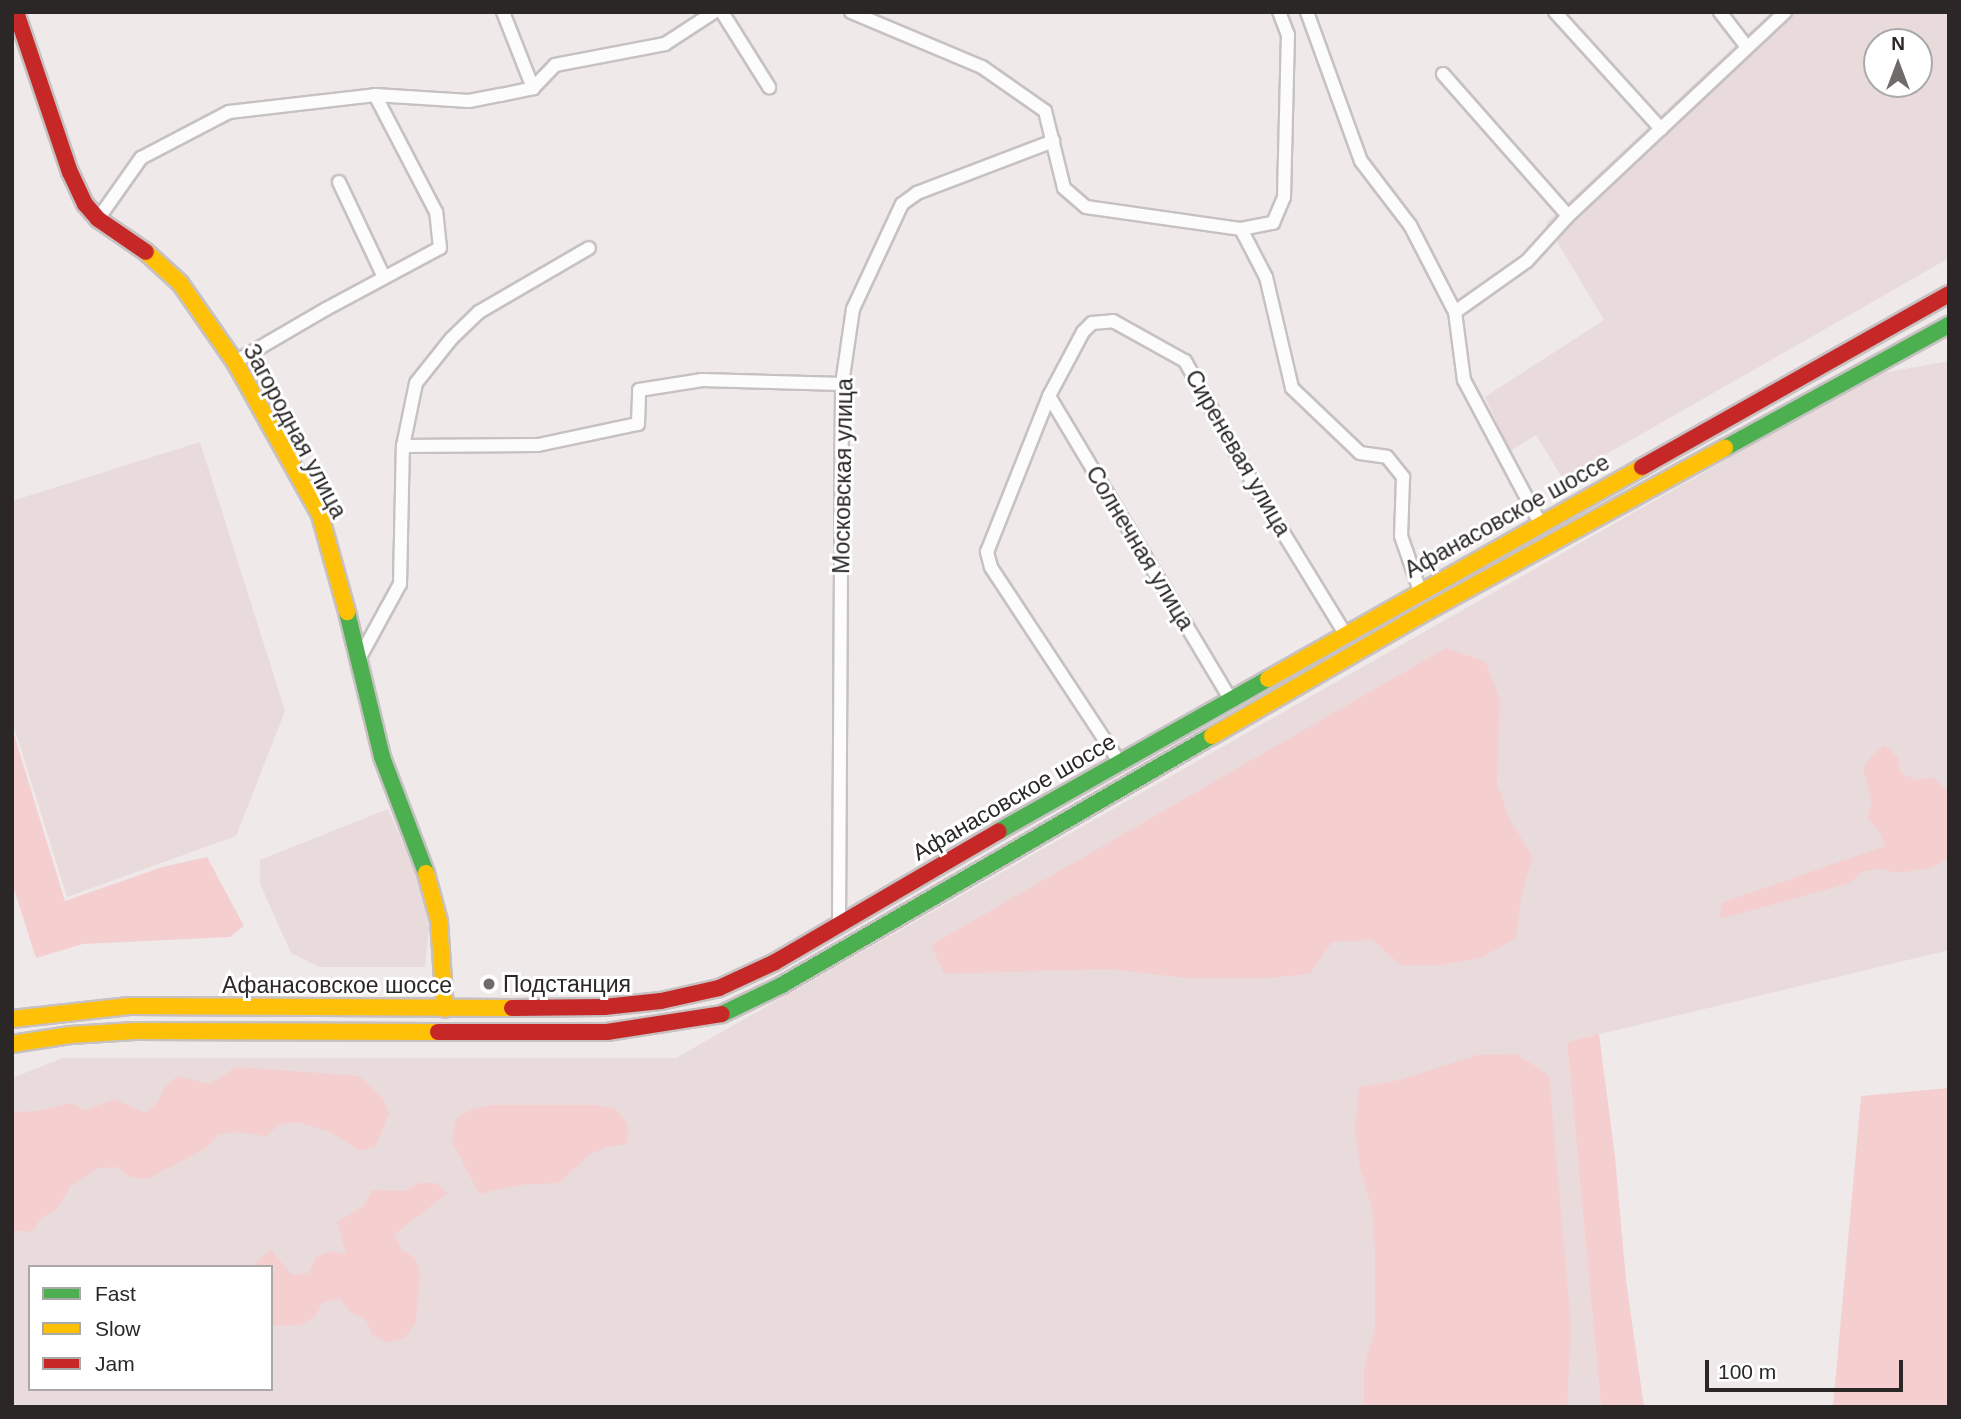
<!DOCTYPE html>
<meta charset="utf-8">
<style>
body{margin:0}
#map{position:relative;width:1961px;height:1419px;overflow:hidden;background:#f0e9e9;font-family:Helvetica,sans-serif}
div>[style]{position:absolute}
.built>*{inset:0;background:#e9dadb}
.green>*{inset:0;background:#f5cfd0}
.roads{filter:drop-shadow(2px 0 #c7c1c1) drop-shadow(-2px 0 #c7c1c1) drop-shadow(0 2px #c7c1c1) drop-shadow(0 -2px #c7c1c1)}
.street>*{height:12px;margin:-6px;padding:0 6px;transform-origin:6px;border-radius:6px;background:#fdfcfc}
.fast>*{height:16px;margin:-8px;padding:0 8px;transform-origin:8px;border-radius:8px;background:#4caf50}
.slow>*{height:16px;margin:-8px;padding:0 8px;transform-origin:8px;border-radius:8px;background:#ffc107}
.jam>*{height:16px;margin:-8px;padding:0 8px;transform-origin:8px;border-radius:8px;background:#c62828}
.dots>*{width:19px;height:19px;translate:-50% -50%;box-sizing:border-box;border:4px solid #fff;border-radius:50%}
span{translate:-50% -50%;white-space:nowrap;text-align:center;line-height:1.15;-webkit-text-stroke:6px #fff;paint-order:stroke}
.street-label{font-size:23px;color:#2b2727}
.poi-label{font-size:23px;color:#2b2727}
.left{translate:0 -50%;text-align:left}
.frame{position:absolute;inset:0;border:14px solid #2b2727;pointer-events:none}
.legend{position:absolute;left:28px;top:1265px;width:245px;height:126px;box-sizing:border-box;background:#fff;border:2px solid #aaa9a9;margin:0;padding:9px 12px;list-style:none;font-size:21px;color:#2b2727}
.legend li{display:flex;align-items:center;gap:14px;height:35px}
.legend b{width:35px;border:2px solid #aaa9a9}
.north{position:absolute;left:1863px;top:28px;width:70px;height:70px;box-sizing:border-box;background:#fff;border:2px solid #aaa9a9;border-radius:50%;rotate:0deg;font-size:19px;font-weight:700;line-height:28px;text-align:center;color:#2b2727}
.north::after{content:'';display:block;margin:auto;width:24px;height:32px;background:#706b6b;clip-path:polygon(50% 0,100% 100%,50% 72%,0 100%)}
.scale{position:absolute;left:1705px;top:1360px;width:198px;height:32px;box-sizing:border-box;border:4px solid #2b2727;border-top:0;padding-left:9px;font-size:21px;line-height:24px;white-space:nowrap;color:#2b2727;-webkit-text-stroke:5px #fff;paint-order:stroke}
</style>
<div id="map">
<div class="built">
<div style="clip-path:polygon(evenodd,1771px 12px,1949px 12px,1949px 258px,1563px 479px,1536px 435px,1510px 451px,1485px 397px,1604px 320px,1546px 223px,1771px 12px,1877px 42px,1919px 42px,1919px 84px,1877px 84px,1877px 42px)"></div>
<div style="clip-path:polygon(evenodd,1949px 361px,1949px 950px,1567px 1042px,1601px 1407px,12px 1407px,12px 1078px,63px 1058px,676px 1058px,1877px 374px,1949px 361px,30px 1267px,271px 1267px,271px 1389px,30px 1389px,30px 1267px)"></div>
<div style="clip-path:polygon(200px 442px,285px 711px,236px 836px,67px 897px,12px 720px,12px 501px)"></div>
<div style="clip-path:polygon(388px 809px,423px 890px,429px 929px,425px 967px,319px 967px,291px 953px,260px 884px,260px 860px)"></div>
</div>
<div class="green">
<div style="clip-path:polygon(1446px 648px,1486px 662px,1500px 700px,1497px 783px,1510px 820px,1533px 857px,1521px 896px,1516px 938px,1481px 958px,1441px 965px,1401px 965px,1372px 940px,1332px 942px,1310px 974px,1268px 978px,1187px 978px,1109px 969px,944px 974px,931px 945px)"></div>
<div style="clip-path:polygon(12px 728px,65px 901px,162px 867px,207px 857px,244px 926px,230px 937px,83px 944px,36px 958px,12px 883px)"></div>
<div style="clip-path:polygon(1885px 745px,1898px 757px,1901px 773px,1916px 780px,1933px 777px,1949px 793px,1949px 858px,1930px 868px,1897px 873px,1880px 869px,1863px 871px,1850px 883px,1720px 919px,1721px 903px,1885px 846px,1878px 830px,1867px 818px,1872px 802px,1863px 769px,1872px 755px)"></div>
<div style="clip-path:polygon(1599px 1034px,1615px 1157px,1626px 1280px,1644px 1407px,1601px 1407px,1567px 1042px)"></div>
<div style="clip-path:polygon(1516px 1054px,1549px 1075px,1571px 1327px,1567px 1407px,1364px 1407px,1364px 1368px,1375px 1330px,1375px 1250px,1372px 1208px,1360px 1168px,1355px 1128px,1359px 1087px,1400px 1080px,1477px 1055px)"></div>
<div style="clip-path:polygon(236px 1067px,360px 1076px,383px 1099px,389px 1113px,376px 1146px,360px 1151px,330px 1132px,297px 1122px,279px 1125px,266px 1136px,233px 1132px,218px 1135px,206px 1148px,147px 1179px,131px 1177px,117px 1167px,99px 1168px,71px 1185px,57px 1210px,41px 1218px,32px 1232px,12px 1230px,12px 1112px,37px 1111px,71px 1103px,85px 1110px,115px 1099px,145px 1113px,158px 1102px,164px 1088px,177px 1076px,210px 1084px)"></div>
<div style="clip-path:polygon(1949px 1088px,1949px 1407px,1833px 1407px,1861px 1096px)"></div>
<div style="clip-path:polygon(493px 1105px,594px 1105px,614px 1108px,628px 1124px,627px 1144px,607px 1147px,589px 1155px,559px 1183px,519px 1185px,479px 1194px,451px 1139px,457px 1118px,473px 1109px)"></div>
<div style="clip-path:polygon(419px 1183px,436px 1183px,448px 1193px,395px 1234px,401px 1249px,415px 1258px,420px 1274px,416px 1322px,405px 1338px,388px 1343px,372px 1335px,366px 1320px,350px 1312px,340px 1299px,323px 1302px,315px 1317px,300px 1325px,271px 1326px,271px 1267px,253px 1267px,259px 1259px,271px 1250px,292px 1275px,309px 1273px,316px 1257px,331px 1251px,346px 1254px,337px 1222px,365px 1205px,372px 1190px,405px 1191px)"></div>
</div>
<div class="roads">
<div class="street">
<div style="left:503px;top:12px;width:82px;rotate:68.5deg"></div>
<div style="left:722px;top:12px;width:89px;rotate:57.9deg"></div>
<div style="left:851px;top:12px;width:142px;rotate:22.8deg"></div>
<div style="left:982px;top:67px;width:77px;rotate:34.9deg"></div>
<div style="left:1045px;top:111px;width:79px;rotate:76.1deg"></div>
<div style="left:1064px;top:188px;width:29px;rotate:41deg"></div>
<div style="left:1086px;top:207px;width:157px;rotate:8.1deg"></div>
<div style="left:1241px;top:229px;width:33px;rotate:-11deg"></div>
<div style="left:1273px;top:223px;width:28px;rotate:-67deg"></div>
<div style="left:1284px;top:197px;width:162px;rotate:-88.6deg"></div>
<div style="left:1288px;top:35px;width:25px;rotate:-111deg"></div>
<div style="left:1307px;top:12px;width:158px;rotate:70.1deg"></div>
<div style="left:1361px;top:161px;width:81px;rotate:52.6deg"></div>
<div style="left:1410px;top:225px;width:98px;rotate:62.7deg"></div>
<div style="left:1455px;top:312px;width:69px;rotate:82.5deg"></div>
<div style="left:1464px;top:380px;width:162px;rotate:62deg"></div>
<div style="left:1555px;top:12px;width:158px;rotate:47.8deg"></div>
<div style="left:1720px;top:12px;width:44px;rotate:52.4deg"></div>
<div style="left:1443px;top:74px;width:189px;rotate:48.6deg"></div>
<div style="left:339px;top:182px;width:105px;rotate:64.7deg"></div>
<div style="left:98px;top:219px;width:75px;rotate:-54.8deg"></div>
<div style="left:141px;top:158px;width:99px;rotate:-27.6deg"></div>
<div style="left:229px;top:112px;width:147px;rotate:-6.6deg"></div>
<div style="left:375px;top:95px;width:94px;rotate:3.7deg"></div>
<div style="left:469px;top:101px;width:33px;rotate:-11deg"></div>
<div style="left:501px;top:95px;width:33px;rotate:-12deg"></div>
<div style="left:533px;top:88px;width:32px;rotate:-46deg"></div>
<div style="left:555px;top:65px;width:112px;rotate:-10.8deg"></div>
<div style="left:665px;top:44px;width:59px;rotate:-33.1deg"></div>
<div style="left:1241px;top:229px;width:54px;rotate:62.5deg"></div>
<div style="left:1266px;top:277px;width:114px;rotate:76.8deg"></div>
<div style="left:1292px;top:388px;width:94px;rotate:43.7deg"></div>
<div style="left:1360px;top:453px;width:27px;rotate:8deg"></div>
<div style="left:1387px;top:457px;width:26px;rotate:51deg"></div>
<div style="left:1403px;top:477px;width:59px;rotate:91.9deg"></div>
<div style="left:1401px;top:536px;width:58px;rotate:70.9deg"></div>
<div style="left:1455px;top:312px;width:88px;rotate:-35.3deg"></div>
<div style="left:1527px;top:261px;width:61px;rotate:-47.7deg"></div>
<div style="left:1568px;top:216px;width:298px;rotate:-43.2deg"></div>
<div style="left:235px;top:362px;width:105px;rotate:-30.2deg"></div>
<div style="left:326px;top:309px;width:129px;rotate:-28.2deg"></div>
<div style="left:440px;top:248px;width:36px;rotate:-96deg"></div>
<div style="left:436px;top:212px;width:132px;rotate:-117.5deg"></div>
<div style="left:1049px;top:396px;width:353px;rotate:59.1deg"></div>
<div style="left:403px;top:446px;width:135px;rotate:-0.4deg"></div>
<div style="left:538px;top:445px;width:102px;rotate:-11.9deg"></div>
<div style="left:638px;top:424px;width:34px;rotate:-88deg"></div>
<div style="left:639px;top:390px;width:64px;rotate:-9deg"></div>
<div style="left:702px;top:380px;width:140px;rotate:1.6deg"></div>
<div style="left:360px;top:657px;width:83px;rotate:-61.3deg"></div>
<div style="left:400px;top:584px;width:138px;rotate:-88.8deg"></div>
<div style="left:403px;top:446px;width:64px;rotate:-78.3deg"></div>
<div style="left:416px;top:383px;width:56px;rotate:-51.5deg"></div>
<div style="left:451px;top:339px;width:39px;rotate:-44deg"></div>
<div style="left:479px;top:312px;width:127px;rotate:-30.2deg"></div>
<div style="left:1120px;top:763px;width:235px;rotate:-123.4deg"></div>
<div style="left:991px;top:567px;width:16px;rotate:-105deg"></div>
<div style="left:987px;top:552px;width:168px;rotate:-68.3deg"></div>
<div style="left:1049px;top:396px;width:72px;rotate:-62deg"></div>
<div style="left:1083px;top:332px;width:13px;rotate:-45deg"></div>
<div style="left:1092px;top:323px;width:21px;rotate:-5deg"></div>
<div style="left:1113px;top:321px;width:82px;rotate:29.1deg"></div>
<div style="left:1185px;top:361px;width:142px;rotate:60.9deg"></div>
<div style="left:1254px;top:485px;width:176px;rotate:58.5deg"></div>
<div style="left:839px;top:924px;width:540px;rotate:-89.68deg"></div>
<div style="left:842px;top:384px;width:76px;rotate:-81.7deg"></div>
<div style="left:853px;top:309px;width:116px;rotate:-65deg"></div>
<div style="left:902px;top:204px;width:19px;rotate:-36deg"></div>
<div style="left:917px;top:193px;width:146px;rotate:-20.9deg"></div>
</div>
<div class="fast">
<div style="left:1725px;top:448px;width:256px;rotate:-28.8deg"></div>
<div style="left:347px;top:612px;width:149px;rotate:76.4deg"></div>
<div style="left:382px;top:757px;width:124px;rotate:69.2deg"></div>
<div style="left:999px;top:831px;width:309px;rotate:-29.5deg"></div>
<div style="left:722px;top:1014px;width:67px;rotate:-25.8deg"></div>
<div style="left:782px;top:985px;width:497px;rotate:-30.1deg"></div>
</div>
<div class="slow">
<div style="left:146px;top:252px;width:46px;rotate:42.4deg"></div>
<div style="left:180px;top:283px;width:96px;rotate:55.2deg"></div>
<div style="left:235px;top:362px;width:175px;rotate:60.9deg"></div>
<div style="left:320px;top:515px;width:101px;rotate:74.4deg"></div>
<div style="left:1268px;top:679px;width:430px;rotate:-29.5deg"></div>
<div style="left:1212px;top:736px;width:250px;rotate:-30.1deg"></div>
<div style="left:1428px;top:611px;width:339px;rotate:-28.8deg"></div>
<div style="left:426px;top:873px;width:50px;rotate:74.8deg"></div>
<div style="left:439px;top:921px;width:88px;rotate:86.1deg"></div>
<div style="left:12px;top:1019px;width:118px;rotate:-6.3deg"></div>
<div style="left:129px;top:1006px;width:383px;rotate:0.3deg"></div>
<div style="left:12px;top:1044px;width:59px;rotate:-8.8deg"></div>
<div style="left:70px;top:1035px;width:65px;rotate:-3.5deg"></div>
<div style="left:135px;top:1031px;width:303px;rotate:0.2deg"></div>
</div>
<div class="jam">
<div style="left:16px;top:12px;width:169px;rotate:71.4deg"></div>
<div style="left:70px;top:172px;width:35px;rotate:65deg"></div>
<div style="left:85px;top:204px;width:20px;rotate:49deg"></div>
<div style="left:98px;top:219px;width:58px;rotate:34.5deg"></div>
<div style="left:1642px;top:467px;width:352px;rotate:-29.4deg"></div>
<div style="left:512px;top:1008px;width:92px;rotate:-0.6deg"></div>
<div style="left:604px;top:1007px;width:57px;rotate:-6deg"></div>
<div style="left:661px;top:1001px;width:59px;rotate:-12.6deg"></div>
<div style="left:719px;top:988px;width:62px;rotate:-24.9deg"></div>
<div style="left:775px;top:962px;width:259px;rotate:-30.3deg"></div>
<div style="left:438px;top:1032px;width:169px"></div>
<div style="left:607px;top:1032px;width:116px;rotate:-8.9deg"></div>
</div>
</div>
<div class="dots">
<div style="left:489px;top:984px;background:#706b6b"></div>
</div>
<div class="street-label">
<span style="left:295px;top:431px;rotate:62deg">Загородная улица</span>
<span style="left:1238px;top:453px;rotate:60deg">Сиреневая улица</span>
<span style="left:843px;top:476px;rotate:-89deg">Московская улица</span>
<span style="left:1507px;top:516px;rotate:-29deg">Афанасовское шоссе</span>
<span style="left:1140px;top:548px;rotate:59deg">Солнечная улица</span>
<span style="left:1014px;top:797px;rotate:-30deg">Афанасовское шоссе</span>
<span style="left:337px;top:985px">Афанасовское шоссе</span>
</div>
<div class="poi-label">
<span class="left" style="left:503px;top:984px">Подстанция</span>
</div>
<div class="frame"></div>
<ul class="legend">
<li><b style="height:9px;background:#4caf50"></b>Fast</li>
<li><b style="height:9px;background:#ffc107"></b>Slow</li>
<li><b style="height:9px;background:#c62828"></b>Jam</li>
</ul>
<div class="north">N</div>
<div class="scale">100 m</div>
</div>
